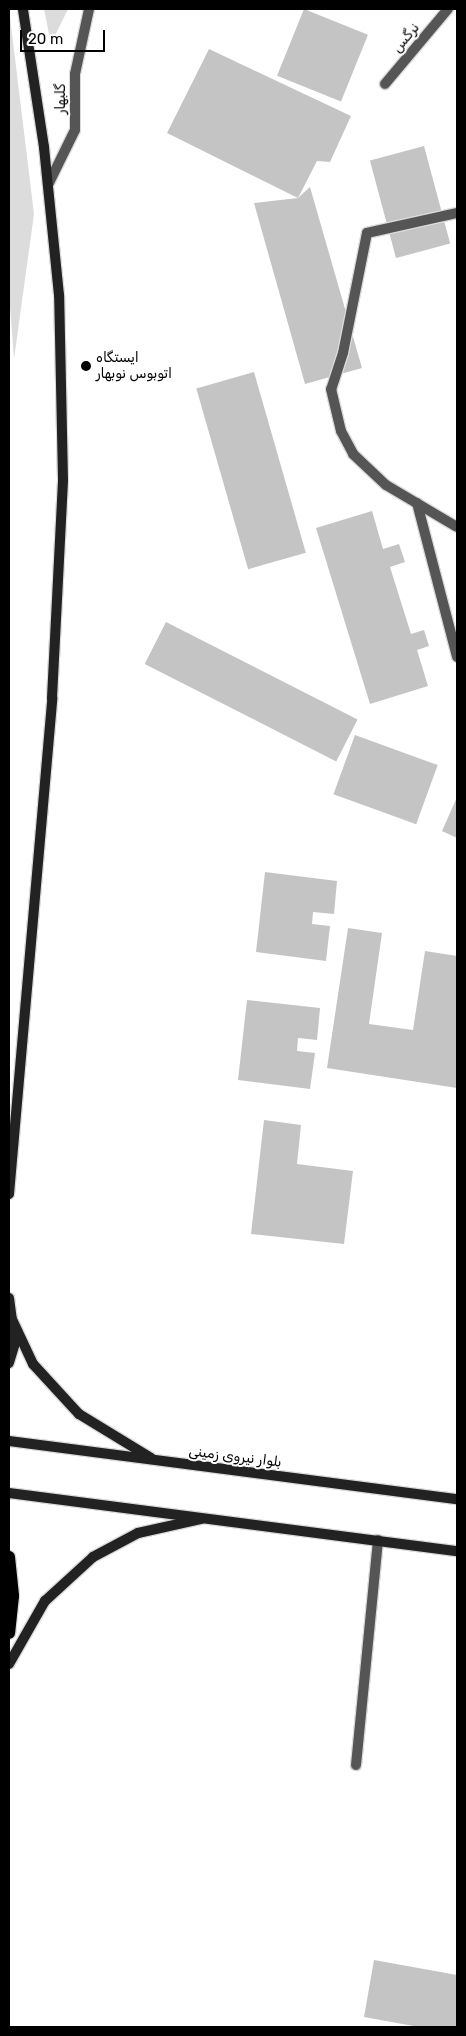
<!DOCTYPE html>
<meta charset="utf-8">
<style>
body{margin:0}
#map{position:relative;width:466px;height:2036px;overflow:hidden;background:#fff;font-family:Rubik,Vazirmatn,sans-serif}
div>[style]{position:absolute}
.green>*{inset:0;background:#dcdcdc}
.building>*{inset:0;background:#c4c4c4;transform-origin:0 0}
.roads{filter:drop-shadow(1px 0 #dbdbdb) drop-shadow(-1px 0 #dbdbdb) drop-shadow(0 1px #dbdbdb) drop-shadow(0 -1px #dbdbdb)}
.street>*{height:10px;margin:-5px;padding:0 5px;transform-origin:5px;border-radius:5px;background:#555}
.secondary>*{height:10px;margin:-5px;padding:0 5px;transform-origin:5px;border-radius:5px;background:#222}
.primary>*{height:12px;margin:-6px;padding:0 6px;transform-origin:6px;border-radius:6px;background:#000}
.dots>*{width:14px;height:14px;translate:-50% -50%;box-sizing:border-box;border:2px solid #fff;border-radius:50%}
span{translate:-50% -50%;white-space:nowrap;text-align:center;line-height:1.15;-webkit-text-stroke:4px #fff;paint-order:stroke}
.street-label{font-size:14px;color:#000}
.poi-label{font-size:14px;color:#000}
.left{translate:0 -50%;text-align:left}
.frame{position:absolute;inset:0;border:10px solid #000;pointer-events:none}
.scale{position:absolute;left:20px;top:30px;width:85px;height:22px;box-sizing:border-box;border:2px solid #000;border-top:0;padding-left:6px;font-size:15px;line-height:18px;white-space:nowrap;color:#000;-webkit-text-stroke:4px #fff;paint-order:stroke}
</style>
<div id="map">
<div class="green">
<div style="clip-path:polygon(9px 9px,34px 214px,14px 359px,9px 294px)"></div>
<div style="clip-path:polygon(44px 9px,68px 9px,51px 44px)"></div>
</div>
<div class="building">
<div style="left:304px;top:9px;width:69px;height:72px;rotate:22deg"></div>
<div style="clip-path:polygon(209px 49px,351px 116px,330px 162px,317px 161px,298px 198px,310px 187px,362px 368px,305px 384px,254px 203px,298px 198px,167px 133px)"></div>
<div style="left:424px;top:146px;width:101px;height:56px;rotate:75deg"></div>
<div style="left:254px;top:372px;width:188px;height:60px;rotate:74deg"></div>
<div style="clip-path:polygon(372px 511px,383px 549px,399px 544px,405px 562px,390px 567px,411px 634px,424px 630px,429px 646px,417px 650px,428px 686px,370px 704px,316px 528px)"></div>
<div style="left:166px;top:622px;width:215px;height:47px;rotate:27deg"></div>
<div style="left:355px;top:735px;width:88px;height:63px;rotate:20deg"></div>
<div style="clip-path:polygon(457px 797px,457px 838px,442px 831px)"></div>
<div style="clip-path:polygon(265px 872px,337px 881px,334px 914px,313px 912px,312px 924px,330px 926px,326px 961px,256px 952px)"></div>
<div style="clip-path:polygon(348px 928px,382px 933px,369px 1024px,413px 1030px,425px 951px,457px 956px,457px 1088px,327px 1068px)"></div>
<div style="clip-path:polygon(247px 1000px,320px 1008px,317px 1040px,298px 1038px,297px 1051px,315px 1053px,310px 1089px,238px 1080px)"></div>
<div style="clip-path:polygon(264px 1120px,301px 1125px,297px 1164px,353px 1171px,344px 1244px,251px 1234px)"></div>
<div style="clip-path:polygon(374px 1960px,457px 1975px,457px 2027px,419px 2027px,364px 2017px)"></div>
</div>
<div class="roads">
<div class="street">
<div style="left:385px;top:84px;width:98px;rotate:-50deg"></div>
<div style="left:48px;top:185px;width:61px;rotate:-63.9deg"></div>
<div style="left:75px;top:130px;width:56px;rotate:-90deg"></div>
<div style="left:75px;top:74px;width:66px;rotate:-77.8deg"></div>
<div style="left:457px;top:213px;width:92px;rotate:167.5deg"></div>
<div style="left:367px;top:233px;width:122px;rotate:101.3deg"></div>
<div style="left:343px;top:353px;width:38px;rotate:108deg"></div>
<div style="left:331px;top:389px;width:43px;rotate:76.6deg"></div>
<div style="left:341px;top:431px;width:26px;rotate:62deg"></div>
<div style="left:353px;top:454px;width:45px;rotate:43.2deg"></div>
<div style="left:386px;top:485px;width:82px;rotate:30.6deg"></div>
<div style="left:417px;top:503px;width:159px;rotate:75.4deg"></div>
<div style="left:356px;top:1765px;width:226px;rotate:-84.4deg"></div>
</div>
<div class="secondary">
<div style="left:9px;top:1194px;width:498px;rotate:-85deg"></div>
<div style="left:52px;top:698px;width:218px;rotate:-87.1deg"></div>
<div style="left:63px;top:480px;width:185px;rotate:-91.2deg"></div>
<div style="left:59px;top:295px;width:149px;rotate:-95.8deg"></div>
<div style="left:44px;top:147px;width:140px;rotate:-98.7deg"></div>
<div style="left:9px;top:1298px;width:45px;rotate:82.4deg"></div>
<div style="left:15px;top:1343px;width:21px;rotate:107deg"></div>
<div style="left:11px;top:1317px;width:52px;rotate:64.9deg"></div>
<div style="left:33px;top:1364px;width:68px;rotate:47.4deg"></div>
<div style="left:79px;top:1414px;width:84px;rotate:31.4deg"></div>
<div style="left:9px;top:1441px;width:452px;rotate:7.4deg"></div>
<div style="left:9px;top:1493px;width:452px;rotate:7.4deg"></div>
<div style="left:9px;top:1664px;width:73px;rotate:-60.3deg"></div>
<div style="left:45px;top:1601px;width:65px;rotate:-42.5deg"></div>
<div style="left:93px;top:1557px;width:51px;rotate:-28.1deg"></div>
<div style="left:138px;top:1533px;width:65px;rotate:-12.5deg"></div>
</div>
<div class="primary">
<div style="left:9px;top:1557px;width:39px;rotate:84deg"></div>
<div style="left:13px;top:1596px;width:37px;rotate:96deg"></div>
</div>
</div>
<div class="dots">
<div style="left:86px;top:366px;background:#000"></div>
</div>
<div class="street-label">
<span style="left:406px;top:38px;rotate:-50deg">نرگس</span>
<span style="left:61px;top:99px;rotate:-90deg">گلبهار</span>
<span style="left:235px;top:1457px;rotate:7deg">بلوار نیروی زمینی</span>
</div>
<div class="poi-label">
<span class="left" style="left:96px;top:366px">ایستگاه<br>اتوبوس نوبهار</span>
</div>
<div class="frame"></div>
<div class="scale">20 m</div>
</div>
